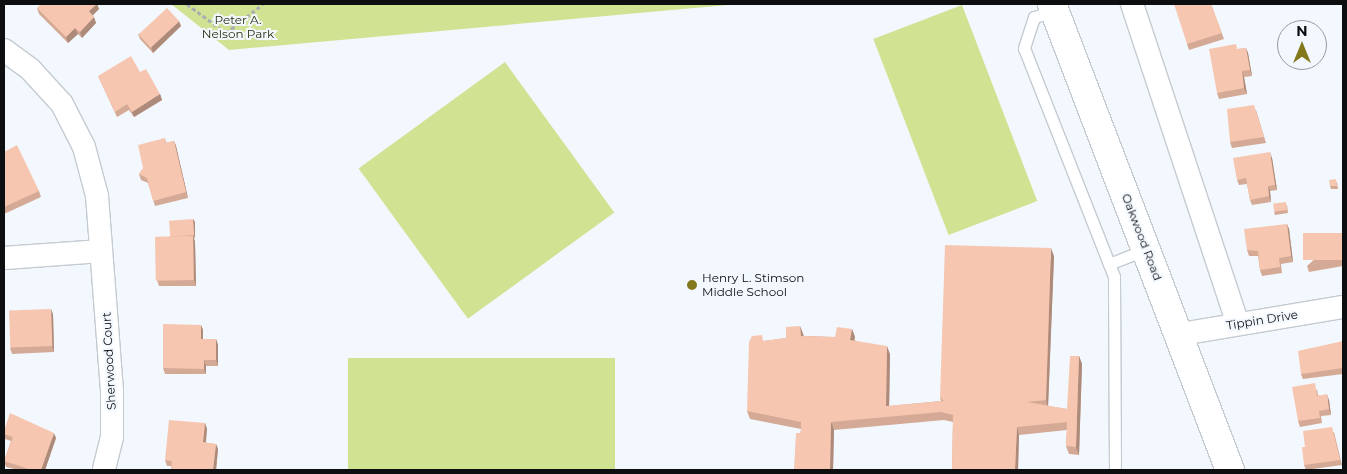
<!DOCTYPE html>
<style>
body{margin:0}
#map{position:relative;width:1347px;height:474px;overflow:hidden;background:#f2f8fe;font-family:Montserrat,sans-serif}
div>[style]{position:absolute}
.green>*{inset:0;background:#d0e393;transform-origin:0 0}
.path>*{height:3px;margin-top:-1.5px;transform-origin:0;background:repeating-linear-gradient(90deg,#aaafb4 0 4px,transparent 0 6.5px)}
.roads{filter:drop-shadow(1px 0 #c4cbd1) drop-shadow(-1px 0 #c4cbd1) drop-shadow(0 1px #c4cbd1) drop-shadow(0 -1px #c4cbd1)}
.service>*{height:11px;margin:-5.5px;padding:0 5.5px;transform-origin:5.5px;border-radius:5.5px;background:#fff}
.minor>*{height:22px;margin:-11px;padding:0 11px;transform-origin:11px;border-radius:11px;background:#fff}
.secondary>*{height:28px;margin:-14px;padding:0 14px;transform-origin:14px;border-radius:14px;background:#fff}
.wall>*{inset:0;background:#d4aa97}
.shaded-wall>*{inset:0;background:#ad8b7b}
.building>*{inset:0;background:#f7c6b0;transform-origin:0 0}
.dots>*{width:14px;height:14px;translate:-50% -50%;box-sizing:border-box;border:2px solid #f2f8fe;border-radius:50%}
span{translate:-50% -50%;white-space:nowrap;text-align:center;line-height:1.15;-webkit-text-stroke:4px #f2f8fe;paint-order:stroke}
.park-label{font-size:12px;color:#2a310f}
.street-label{font-size:12px;color:#0c0e10}
.poi-label{font-size:12px;color:#0c0e10}
.left{translate:0 -50%;text-align:left}
.frame{position:absolute;inset:0;border:5px solid #0c0e10;pointer-events:none}
.north{position:absolute;left:1277px;top:20px;width:50px;height:50px;box-sizing:border-box;background:#f2f8fe;border:1px solid #969a9f;border-radius:50%;rotate:0deg;font-size:14px;font-weight:700;line-height:20px;text-align:center;color:#0c0e10}
.north::after{content:'';display:block;margin:auto;width:18px;height:22px;background:#84781d;clip-path:polygon(50% 0,100% 100%,50% 72%,0 100%)}
</style>
<div id="map">
<div class="green">
<div style="clip-path:polygon(171px 4px,739px 4px,229px 50px)"></div>
<div style="left:962px;top:5px;width:210px;height:95px;rotate:69deg"></div>
<div style="left:505px;top:62px;width:186px;height:181px;rotate:54deg"></div>
<div style="left:348px;top:358px;width:267px;height:112px"></div>
</div>
<div class="path">
<div style="left:187px;top:4px;width:49px;rotate:36.6deg"></div>
<div style="left:226px;top:33px;width:47px;rotate:-38.1deg"></div>
</div>
<div class="roads">
<div class="service">
<div style="left:1054px;top:11px;width:21px;rotate:163deg"></div>
<div style="left:1034px;top:17px;width:33px;rotate:108deg"></div>
<div style="left:1024px;top:48px;width:246px;rotate:68.5deg"></div>
<div style="left:1114px;top:277px;width:193px;rotate:89.7deg"></div>
<div style="left:1109px;top:264px;width:41px;rotate:-21.5deg"></div>
</div>
<div class="minor">
<div style="left:1132px;top:4px;width:337px;rotate:71.7deg"></div>
<div style="left:4px;top:50px;width:32px;rotate:36deg"></div>
<div style="left:30px;top:69px;width:47px;rotate:47.6deg"></div>
<div style="left:62px;top:104px;width:48px;rotate:62.9deg"></div>
<div style="left:84px;top:147px;width:51px;rotate:75.1deg"></div>
<div style="left:97px;top:196px;width:196px;rotate:85.6deg"></div>
<div style="left:112px;top:391px;width:46px;rotate:90deg"></div>
<div style="left:112px;top:437px;width:34px;rotate:104deg"></div>
<div style="left:4px;top:258px;width:97px;rotate:-4.1deg"></div>
<div style="left:1181px;top:334px;width:164px;rotate:-9.5deg"></div>
</div>
<div class="secondary">
<div style="left:1052px;top:4px;width:499px;rotate:69.1deg"></div>
</div>
</div>
<div class="wall">
<div style="clip-path:polygon(97px 4px,99px 9px,93px 15px,96px 23px,82px 38px,78px 34px,68px 43px,39px 14px,37px 8px)"></div>
<div style="clip-path:polygon(1211px 4px,1224px 39px,1189px 50px,1187px 44px)"></div>
<div style="clip-path:polygon(181px 26px,153px 53px,140px 39px,138px 34px)"></div>
<div style="clip-path:polygon(1246px 48px,1248px 53px,1252px 76px,1244px 77px,1247px 94px,1219px 99px,1217px 93px,1238px 49px)"></div>
<div style="clip-path:polygon(98px 76px,160px 94px,162px 100px,134px 117px,129px 110px,117px 117px)"></div>
<div style="clip-path:polygon(1256px 110px,1266px 143px,1232px 148px,1230px 142px)"></div>
<div style="clip-path:polygon(165px 138px,166px 143px,174px 141px,176px 146px,188px 198px,155px 206px,148px 183px,141px 180px,139px 174px)"></div>
<div style="clip-path:polygon(4px 152px,39px 191px,41px 197px,4px 214px)"></div>
<div style="clip-path:polygon(1272px 158px,1277px 190px,1270px 191px,1271px 202px,1252px 205px,1250px 200px,1247px 184px,1239px 185px,1237px 180px)"></div>
<div style="clip-path:polygon(1337px 182px,1338px 189px,1331px 189px,1330px 186px)"></div>
<div style="clip-path:polygon(1287px 205px,1288px 213px,1275px 215px,1274px 212px)"></div>
<div style="clip-path:polygon(193px 219px,195px 222px,195px 238px,194px 238px,195px 242px,196px 286px,159px 286px,157px 280px,170px 237px,170px 236px)"></div>
<div style="clip-path:polygon(1287px 224px,1289px 229px,1293px 262px,1281px 264px,1282px 273px,1262px 276px,1260px 270px,1258px 256px,1249px 256px,1247px 250px)"></div>
<div style="clip-path:polygon(1343px 233px,1343px 266px,1309px 272px,1307px 266px)"></div>
<div style="clip-path:polygon(1054px 256px,1048px 406px,1067px 409px,1079px 356px,1082px 364px,1079px 455px,1069px 454px,1066px 446px,1067px 430px,1019px 435px,1018px 470px,952px 470px,953px 422px,944px 420px,834px 430px,833px 470px,794px 470px,801px 429px,750px 419px,747px 411px,764px 341px,786px 338px,800px 326px,804px 336px,835px 337px,852px 329px,855px 337px,854px 340px,890px 354px,889px 406px,941px 401px,940px 397px)"></div>
<div style="clip-path:polygon(53px 314px,54px 352px,12px 354px,10px 348px)"></div>
<div style="clip-path:polygon(201px 325px,203px 330px,203px 339px,216px 339px,218px 345px,218px 366px,206px 366px,206px 374px,165px 374px,163px 368px)"></div>
<div style="clip-path:polygon(1343px 341px,1343px 374px,1303px 379px,1301px 374px)"></div>
<div style="clip-path:polygon(1317px 389px,1318px 395px,1329px 400px,1331px 415px,1321px 416px,1322px 423px,1300px 427px,1298px 421px)"></div>
<div style="clip-path:polygon(205px 423px,207px 429px,206px 443px,216px 444px,218px 449px,216px 470px,171px 470px,171px 466px,167px 466px,165px 460px)"></div>
<div style="clip-path:polygon(4px 431px,56px 438px,45px 470px,18px 470px,6px 467px,4px 461px,11px 441px,5px 439px,4px 437px)"></div>
<div style="clip-path:polygon(1334px 432px,1342px 465px,1306px 470px,1304px 465px,1305px 447px)"></div>
</div>
<div class="shaded-wall">
<div style="clip-path:polygon(97px 4px,99px 9px,91px 17px,89px 11px)"></div>
<div style="clip-path:polygon(94px 17px,96px 23px,82px 38px,80px 32px)"></div>
<div style="clip-path:polygon(179px 21px,181px 26px,153px 53px,151px 47px)"></div>
<div style="clip-path:polygon(75px 28px,78px 34px,68px 43px,66px 37px)"></div>
<div style="clip-path:polygon(1246px 48px,1248px 53px,1252px 76px,1250px 70px)"></div>
<div style="clip-path:polygon(1242px 71px,1244px 77px,1247px 94px,1244px 88px)"></div>
<div style="clip-path:polygon(160px 94px,162px 100px,134px 117px,132px 112px)"></div>
<div style="clip-path:polygon(174px 141px,176px 146px,188px 198px,186px 192px)"></div>
<div style="clip-path:polygon(1270px 152px,1272px 158px,1277px 190px,1275px 185px)"></div>
<div style="clip-path:polygon(1268px 186px,1270px 191px,1271px 202px,1269px 196px)"></div>
<div style="clip-path:polygon(193px 219px,195px 222px,195px 238px,194px 235px)"></div>
<div style="clip-path:polygon(1287px 224px,1289px 229px,1293px 262px,1291px 256px)"></div>
<div style="clip-path:polygon(193px 236px,195px 242px,196px 286px,194px 280px)"></div>
<div style="clip-path:polygon(1051px 248px,1054px 256px,1048px 408px,1046px 400px)"></div>
<div style="clip-path:polygon(51px 309px,53px 314px,54px 352px,52px 346px)"></div>
<div style="clip-path:polygon(201px 325px,203px 330px,203px 345px,201px 339px)"></div>
<div style="clip-path:polygon(800px 326px,803px 334px,804px 344px,801px 336px)"></div>
<div style="clip-path:polygon(852px 329px,855px 337px,853px 347px,850px 340px)"></div>
<div style="clip-path:polygon(216px 339px,218px 345px,218px 366px,216px 360px)"></div>
<div style="clip-path:polygon(887px 346px,890px 354px,889px 414px,886px 406px)"></div>
<div style="clip-path:polygon(1079px 356px,1082px 364px,1079px 455px,1076px 447px)"></div>
<div style="clip-path:polygon(204px 360px,206px 366px,206px 374px,204px 369px)"></div>
<div style="clip-path:polygon(1327px 394px,1329px 400px,1331px 415px,1329px 409px)"></div>
<div style="clip-path:polygon(831px 422px,834px 430px,833px 470px,830px 470px)"></div>
<div style="clip-path:polygon(205px 423px,207px 429px,205px 448px,203px 442px)"></div>
<div style="clip-path:polygon(1017px 427px,1019px 435px,1018px 470px,1015px 470px)"></div>
<div style="clip-path:polygon(54px 433px,56px 438px,45px 470px,41px 470px)"></div>
<div style="clip-path:polygon(216px 444px,218px 449px,216px 470px,213px 470px)"></div>
</div>
<div class="building">
<div style="clip-path:polygon(41px 4px,97px 4px,89px 11px,94px 17px,80px 32px,75px 28px,66px 37px,37px 8px)"></div>
<div style="clip-path:polygon(1174px 4px,1211px 4px,1222px 33px,1187px 44px)"></div>
<div style="left:167px;top:8px;width:18px;height:39px;rotate:47deg"></div>
<div style="clip-path:polygon(1236px 44px,1237px 49px,1246px 48px,1250px 70px,1242px 71px,1244px 88px,1217px 93px,1209px 49px)"></div>
<div style="clip-path:polygon(131px 56px,140px 72px,146px 69px,160px 94px,132px 112px,127px 104px,115px 112px,98px 76px)"></div>
<div style="clip-path:polygon(1254px 105px,1264px 137px,1230px 142px,1227px 109px)"></div>
<div style="clip-path:polygon(165px 138px,165px 143px,174px 141px,186px 192px,153px 201px,147px 178px,139px 174px,143px 168px,138px 145px)"></div>
<div style="clip-path:polygon(17px 145px,39px 191px,4px 207px,4px 152px)"></div>
<div style="clip-path:polygon(1270px 152px,1275px 185px,1268px 186px,1269px 196px,1250px 200px,1246px 178px,1237px 180px,1233px 158px)"></div>
<div style="clip-path:polygon(1336px 179px,1337px 186px,1330px 186px,1329px 180px)"></div>
<div style="left:1286px;top:202px;width:8px;height:13px;rotate:83deg"></div>
<div style="left:193px;top:219px;width:16px;height:24px;rotate:86deg"></div>
<div style="clip-path:polygon(1287px 224px,1291px 256px,1279px 258px,1280px 267px,1260px 270px,1258px 251px,1247px 250px,1244px 229px)"></div>
<div style="left:1343px;top:233px;width:27px;height:40px;rotate:90deg"></div>
<div style="left:193px;top:236px;width:44px;height:38px;rotate:89deg"></div>
<div style="clip-path:polygon(945px 245px,1051px 248px,1046px 400px,1027px 402px,1067px 409px,1070px 356px,1079px 356px,1076px 447px,1066px 446px,1067px 422px,1017px 427px,1015px 470px,952px 470px,953px 415px,941px 412px,831px 422px,830px 470px,794px 470px,796px 433px,801px 433px,801px 422px,747px 411px,749px 342px,752px 336px,762px 335px,763px 341px,786px 338px,786px 327px,800px 326px,801px 336px,835px 337px,837px 327px,852px 329px,850px 340px,887px 346px,886px 406px,944px 401px,940px 397px)"></div>
<div style="left:51px;top:309px;width:37px;height:42px;rotate:88deg"></div>
<div style="clip-path:polygon(163px 324px,201px 325px,201px 339px,216px 339px,216px 360px,204px 360px,204px 369px,163px 368px)"></div>
<div style="clip-path:polygon(1343px 341px,1343px 368px,1301px 374px,1298px 351px)"></div>
<div style="clip-path:polygon(1315px 383px,1317px 396px,1327px 394px,1329px 409px,1319px 411px,1320px 418px,1298px 421px,1292px 387px)"></div>
<div style="clip-path:polygon(10px 413px,54px 433px,41px 470px,32px 470px,4px 461px,13px 437px,4px 434px,4px 431px)"></div>
<div style="clip-path:polygon(169px 420px,205px 423px,203px 442px,216px 444px,213px 470px,180px 470px,171px 469px,172px 461px,165px 460px)"></div>
<div style="clip-path:polygon(1332px 427px,1340px 460px,1304px 465px,1302px 447px,1305px 447px,1303px 431px)"></div>
</div>
<div class="dots">
<div style="left:692px;top:285px;background:#84781d"></div>
</div>
<div class="park-label">
<span style="left:238px;top:27px">Peter A.<br>Nelson Park</span>
</div>
<div class="street-label">
<span style="left:1142px;top:237px;rotate:69deg">Oakwood Road</span>
<span style="left:1262px;top:320px;rotate:-9deg">Tippin Drive</span>
<span style="left:109px;top:361px;rotate:-93deg">Sherwood Court</span>
</div>
<div class="poi-label">
<span class="left" style="left:702px;top:285px">Henry L. Stimson<br>Middle School</span>
</div>
<div class="frame"></div>
<div class="north">N</div>
</div>
